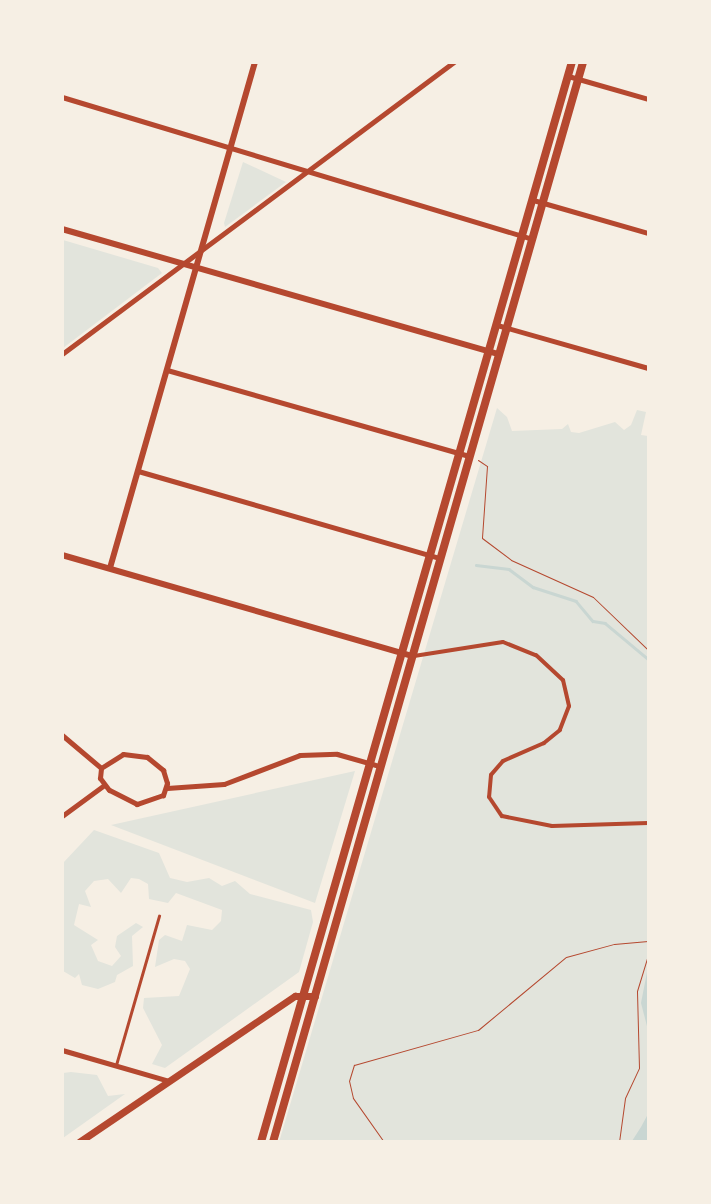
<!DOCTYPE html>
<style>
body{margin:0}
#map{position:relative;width:711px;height:1204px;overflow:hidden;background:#f6efe4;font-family:Georgia,serif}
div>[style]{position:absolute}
.green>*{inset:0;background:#e2e4dc}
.water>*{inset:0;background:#c9d6d2}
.stream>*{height:2.5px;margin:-1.25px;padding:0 1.25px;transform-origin:1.25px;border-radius:1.25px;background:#c9d6d2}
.path>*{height:1px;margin:-0.5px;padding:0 0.5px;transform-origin:0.5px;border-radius:0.5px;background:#b5482f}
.service>*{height:2.5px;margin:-1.25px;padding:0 1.25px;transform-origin:1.25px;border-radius:1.25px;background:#b5482f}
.pedestrian>*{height:4px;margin:-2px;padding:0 2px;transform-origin:2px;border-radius:2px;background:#b5482f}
.minor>*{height:5px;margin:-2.5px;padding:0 2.5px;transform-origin:2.5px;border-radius:2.5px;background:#b5482f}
.tertiary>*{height:6px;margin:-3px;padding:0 3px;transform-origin:3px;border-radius:3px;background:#b5482f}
.secondary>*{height:7px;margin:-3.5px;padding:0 3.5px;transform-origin:3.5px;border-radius:3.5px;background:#b5482f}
.primary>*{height:8px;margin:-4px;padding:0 4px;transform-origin:4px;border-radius:4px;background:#b5482f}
span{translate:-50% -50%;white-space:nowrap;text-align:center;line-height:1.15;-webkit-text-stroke:4.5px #f6efe4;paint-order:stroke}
.frame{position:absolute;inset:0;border:64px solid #f6efe4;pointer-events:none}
</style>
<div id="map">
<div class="green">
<div style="clip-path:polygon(243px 162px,286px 182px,225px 227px,224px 223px)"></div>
<div style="clip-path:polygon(63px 240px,158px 268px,162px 273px,63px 348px)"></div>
<div style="clip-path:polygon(497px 408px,507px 417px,512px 431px,562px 429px,568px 424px,571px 432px,579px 433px,615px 422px,624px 430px,631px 425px,637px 410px,646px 412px,641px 435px,648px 436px,648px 1141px,279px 1142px)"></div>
<div style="clip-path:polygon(355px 771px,315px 903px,111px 825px)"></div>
<div style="clip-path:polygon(94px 830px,159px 853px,170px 878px,187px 882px,209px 878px,222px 886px,235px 881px,250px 894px,311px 910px,313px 922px,299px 972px,165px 1068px,152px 1064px,162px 1045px,143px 1008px,144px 998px,179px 996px,190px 969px,185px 961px,174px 959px,155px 967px,159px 940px,165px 935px,182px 941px,187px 925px,212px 930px,221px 921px,222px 910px,176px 893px,168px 903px,149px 899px,148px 884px,139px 879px,131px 878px,121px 893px,108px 879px,94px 881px,85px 891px,91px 907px,79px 904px,74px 925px,98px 940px,91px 945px,98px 961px,112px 966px,121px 956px,115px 947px,117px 936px,136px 923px,143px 927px,132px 936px,133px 966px,117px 975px,115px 982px,98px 989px,82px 985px,79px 974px,75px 978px,63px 971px,63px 863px)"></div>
<div style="clip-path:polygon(71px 1072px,97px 1075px,108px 1096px,125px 1094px,63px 1138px,63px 1073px)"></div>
</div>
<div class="water">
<div style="clip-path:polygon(648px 967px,648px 1030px,641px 1003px)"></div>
<div style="clip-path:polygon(648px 1114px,648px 1141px,632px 1141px,641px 1127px)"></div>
</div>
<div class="stream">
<div style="left:476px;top:565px;width:33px;rotate:7deg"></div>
<div style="left:509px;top:569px;width:30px;rotate:37deg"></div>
<div style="left:533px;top:587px;width:45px;rotate:18deg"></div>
<div style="left:576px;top:601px;width:26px;rotate:50deg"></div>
<div style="left:593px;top:621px;width:12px;rotate:9deg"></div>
<div style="left:605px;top:623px;width:56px;rotate:39.9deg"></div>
</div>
<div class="path">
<div style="left:478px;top:460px;width:11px;rotate:34deg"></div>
<div style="left:487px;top:466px;width:72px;rotate:94deg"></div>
<div style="left:482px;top:538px;width:36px;rotate:37deg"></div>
<div style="left:511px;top:560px;width:90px;rotate:24.3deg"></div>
<div style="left:593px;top:597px;width:76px;rotate:43.9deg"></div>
<div style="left:384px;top:1142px;width:54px;rotate:-125.2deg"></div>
<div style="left:353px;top:1098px;width:17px;rotate:-103deg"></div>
<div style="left:349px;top:1081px;width:17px;rotate:-73deg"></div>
<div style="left:354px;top:1065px;width:129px;rotate:-15.8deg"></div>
<div style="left:478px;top:1030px;width:114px;rotate:-39.7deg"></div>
<div style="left:566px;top:957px;width:50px;rotate:-15.2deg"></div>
<div style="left:614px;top:944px;width:34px;rotate:-5deg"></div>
<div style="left:619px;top:1142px;width:44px;rotate:-82.2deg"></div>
<div style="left:625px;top:1098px;width:33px;rotate:-65deg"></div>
<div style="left:639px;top:1068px;width:77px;rotate:-91.5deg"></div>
<div style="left:637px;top:991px;width:37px;rotate:-73deg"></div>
</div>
<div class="service">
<div style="left:116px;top:1065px;width:155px;rotate:-73.9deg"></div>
</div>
<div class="pedestrian">
<div style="left:414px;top:656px;width:90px;rotate:-8.9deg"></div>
<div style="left:503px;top:642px;width:35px;rotate:22deg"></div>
<div style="left:536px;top:655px;width:37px;rotate:43deg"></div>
<div style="left:563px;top:680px;width:27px;rotate:77deg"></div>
<div style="left:569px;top:706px;width:26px;rotate:111deg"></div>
<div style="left:560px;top:730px;width:21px;rotate:141deg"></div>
<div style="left:544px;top:743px;width:45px;rotate:156.3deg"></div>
<div style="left:503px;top:761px;width:18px;rotate:131deg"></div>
<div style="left:491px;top:775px;width:22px;rotate:95deg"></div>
<div style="left:489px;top:797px;width:23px;rotate:56deg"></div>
<div style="left:502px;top:816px;width:51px;rotate:11.3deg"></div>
<div style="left:552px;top:826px;width:96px;rotate:-1.8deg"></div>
</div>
<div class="minor">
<div style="left:568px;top:76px;width:83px;rotate:16deg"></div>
<div style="left:62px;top:97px;width:491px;rotate:16.8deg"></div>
<div style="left:533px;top:200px;width:120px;rotate:16deg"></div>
<div style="left:497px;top:325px;width:157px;rotate:15.9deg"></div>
<div style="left:62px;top:354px;width:489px;rotate:-36.7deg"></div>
<div style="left:167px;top:370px;width:314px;rotate:15.9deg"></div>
<div style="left:138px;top:471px;width:314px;rotate:16.1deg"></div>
<div style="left:62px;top:735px;width:51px;rotate:40.2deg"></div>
<div style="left:123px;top:754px;width:24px;rotate:7deg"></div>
<div style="left:147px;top:757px;width:21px;rotate:39deg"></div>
<div style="left:163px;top:770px;width:14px;rotate:73deg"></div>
<div style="left:167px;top:783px;width:13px;rotate:108deg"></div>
<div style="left:163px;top:795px;width:28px;rotate:161deg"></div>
<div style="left:137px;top:804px;width:31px;rotate:-153deg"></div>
<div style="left:109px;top:790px;width:15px;rotate:-127deg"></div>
<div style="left:100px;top:778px;width:10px;rotate:-84deg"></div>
<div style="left:101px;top:768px;width:26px;rotate:-32deg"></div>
<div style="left:167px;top:788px;width:57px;rotate:-4deg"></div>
<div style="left:224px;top:784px;width:81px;rotate:-20.9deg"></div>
<div style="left:300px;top:755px;width:37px;rotate:-2deg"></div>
<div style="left:337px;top:754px;width:44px;rotate:15.9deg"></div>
<div style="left:62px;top:816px;width:52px;rotate:-36.4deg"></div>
<div style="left:62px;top:1050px;width:111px;rotate:16.2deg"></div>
</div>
<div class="tertiary">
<div style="left:62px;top:229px;width:455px;rotate:16deg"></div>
<div style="left:62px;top:555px;width:363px;rotate:16.1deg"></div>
<div style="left:110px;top:568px;width:526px;rotate:-74.01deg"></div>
</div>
<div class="secondary">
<div style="left:79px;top:1142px;width:261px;rotate:-34.1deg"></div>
<div style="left:295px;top:996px;width:20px"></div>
</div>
<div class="primary">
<div style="left:261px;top:1142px;width:1124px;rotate:-73.94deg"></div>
<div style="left:273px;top:1142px;width:1124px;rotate:-73.98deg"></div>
</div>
<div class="frame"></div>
</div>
